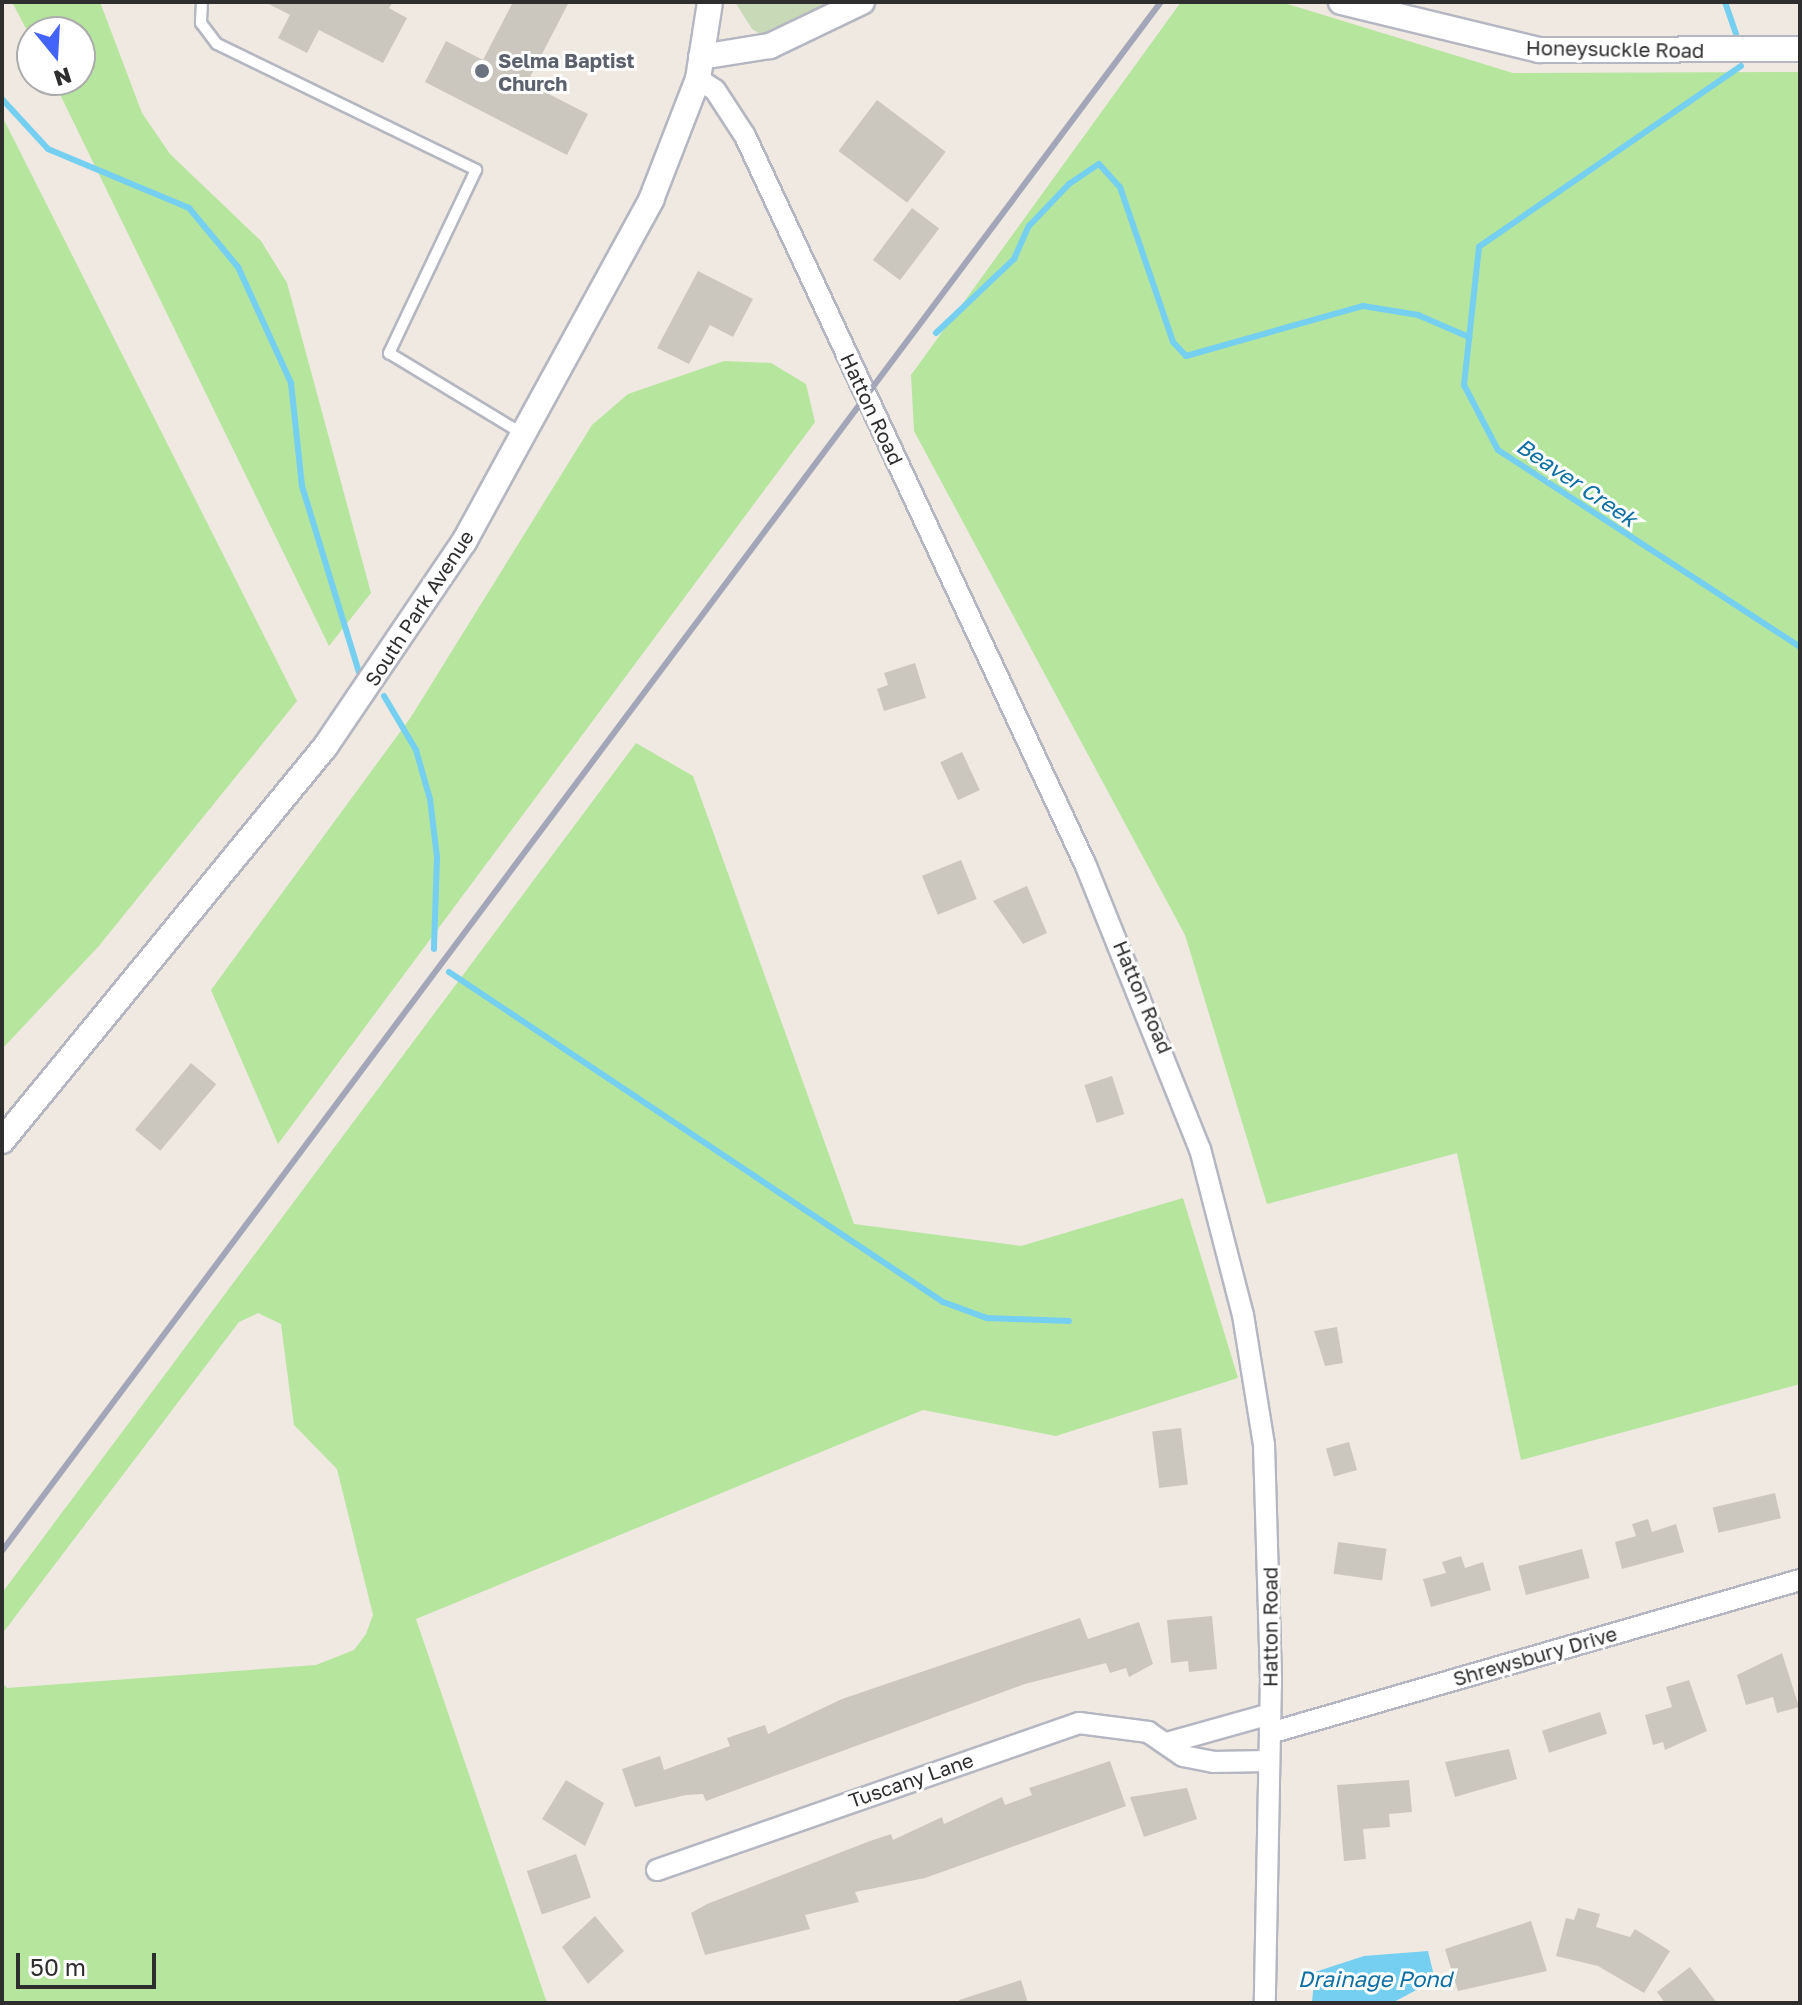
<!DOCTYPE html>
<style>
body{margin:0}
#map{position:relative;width:1802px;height:2005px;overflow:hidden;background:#efe9e1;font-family:"Golos Text",sans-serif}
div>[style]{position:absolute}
.green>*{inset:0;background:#b6e59e}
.cemetery>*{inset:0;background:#c8d9b8}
.water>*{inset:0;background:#75cff0}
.stream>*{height:6px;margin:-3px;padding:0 3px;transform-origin:3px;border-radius:3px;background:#75cff0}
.building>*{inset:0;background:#cbc7bf;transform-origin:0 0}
.roads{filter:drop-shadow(2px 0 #b4b7c1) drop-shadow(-2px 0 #b4b7c1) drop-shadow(0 2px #b4b7c1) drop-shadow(0 -2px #b4b7c1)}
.service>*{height:10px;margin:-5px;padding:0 5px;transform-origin:5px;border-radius:5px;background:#fff}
.minor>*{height:20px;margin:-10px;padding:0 10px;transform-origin:10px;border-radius:10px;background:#fff}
.tertiary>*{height:24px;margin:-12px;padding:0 12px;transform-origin:12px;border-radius:12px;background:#fff}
.rail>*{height:6px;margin:-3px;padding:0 3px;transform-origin:3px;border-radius:3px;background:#a3a6b8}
.dots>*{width:22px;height:22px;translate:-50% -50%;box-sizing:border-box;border:4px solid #fff;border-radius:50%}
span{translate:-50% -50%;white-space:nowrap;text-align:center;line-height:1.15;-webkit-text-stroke:6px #fff;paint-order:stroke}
.street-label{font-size:20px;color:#2e2e2e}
.worship-label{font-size:20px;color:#5b616d;font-weight:700}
.left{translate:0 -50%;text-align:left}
.water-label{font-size:22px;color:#0d6fa3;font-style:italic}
.frame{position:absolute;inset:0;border:4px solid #2e2e2e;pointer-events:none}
.north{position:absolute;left:16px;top:16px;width:80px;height:80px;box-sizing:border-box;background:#fff;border:2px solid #ababab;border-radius:50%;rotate:162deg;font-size:22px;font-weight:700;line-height:32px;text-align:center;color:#2e2e2e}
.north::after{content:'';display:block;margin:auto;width:28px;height:36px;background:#4264fb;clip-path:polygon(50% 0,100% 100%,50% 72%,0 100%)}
.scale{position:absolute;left:16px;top:1953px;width:140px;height:36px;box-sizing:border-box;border:4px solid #2e2e2e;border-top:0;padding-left:10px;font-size:24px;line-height:28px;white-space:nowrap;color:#2e2e2e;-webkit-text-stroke:6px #fff;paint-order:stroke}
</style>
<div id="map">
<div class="green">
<div style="clip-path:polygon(12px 2px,100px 2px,142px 113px,170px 154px,261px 241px,287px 283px,371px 593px,329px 646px,53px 80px,80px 80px,80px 32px,32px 32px,32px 40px)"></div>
<div style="clip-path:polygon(1181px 2px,1281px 2px,1513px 73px,1800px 72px,1800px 1384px,1521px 1460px,1457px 1153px,1267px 1204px,1185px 935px,914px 431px,911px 375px)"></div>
<div style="clip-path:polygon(2px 116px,297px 701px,98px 947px,2px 1049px)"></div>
<div style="clip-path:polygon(724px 361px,771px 363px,806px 384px,815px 422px,278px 1144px,211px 990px,411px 717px,592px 425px,628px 394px)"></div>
<div style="clip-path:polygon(636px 743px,693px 776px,854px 1224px,1021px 1246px,1183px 1198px,1238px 1378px,1056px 1436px,923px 1410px,416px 1619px,547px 2003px,2px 2003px,2px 1682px,7px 1688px,316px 1665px,354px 1650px,366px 1634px,373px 1615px,337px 1469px,294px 1425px,281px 1324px,258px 1313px,239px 1322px,2px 1634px,2px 1593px)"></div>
</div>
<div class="cemetery">
<div style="clip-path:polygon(735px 2px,846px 2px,769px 39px,752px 29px)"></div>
</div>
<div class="water">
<div style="clip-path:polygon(1428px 1951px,1435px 1980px,1392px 2003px,1312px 2002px,1315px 1972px,1364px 1956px)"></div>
</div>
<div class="stream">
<div style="left:1725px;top:2px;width:34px;rotate:71deg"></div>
<div style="left:1741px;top:66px;width:318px;rotate:145.4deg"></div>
<div style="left:1479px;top:247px;width:139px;rotate:96.2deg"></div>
<div style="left:1464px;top:385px;width:73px;rotate:62.4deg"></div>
<div style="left:1498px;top:450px;width:361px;rotate:33.1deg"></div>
<div style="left:2px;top:99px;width:68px;rotate:47.4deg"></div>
<div style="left:48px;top:149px;width:153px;rotate:22.7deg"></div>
<div style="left:189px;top:208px;width:77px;rotate:50.3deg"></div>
<div style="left:238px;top:267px;width:128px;rotate:65.4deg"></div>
<div style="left:291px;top:383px;width:104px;rotate:83.9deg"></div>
<div style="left:302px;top:486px;width:195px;rotate:73deg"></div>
<div style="left:936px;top:333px;width:108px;rotate:-43.5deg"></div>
<div style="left:1014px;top:259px;width:36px;rotate:-66deg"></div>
<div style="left:1029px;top:226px;width:58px;rotate:-46.4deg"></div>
<div style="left:1069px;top:184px;width:36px;rotate:-34deg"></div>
<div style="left:1099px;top:164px;width:31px;rotate:48deg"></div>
<div style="left:1120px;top:187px;width:164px;rotate:71.1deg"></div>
<div style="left:1173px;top:342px;width:19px;rotate:47deg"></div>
<div style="left:1186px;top:356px;width:184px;rotate:-15.8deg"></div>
<div style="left:1363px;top:306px;width:56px;rotate:9.3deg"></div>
<div style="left:1418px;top:315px;width:56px;rotate:23.3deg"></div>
<div style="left:384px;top:696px;width:63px;rotate:59.3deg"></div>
<div style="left:416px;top:750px;width:51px;rotate:74.1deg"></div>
<div style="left:430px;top:799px;width:58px;rotate:83.1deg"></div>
<div style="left:437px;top:857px;width:92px;rotate:91.9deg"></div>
<div style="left:449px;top:972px;width:594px;rotate:33.74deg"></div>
<div style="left:943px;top:1302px;width:47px;rotate:20deg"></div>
<div style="left:987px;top:1318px;width:82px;rotate:2.1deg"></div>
</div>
<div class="building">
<div style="clip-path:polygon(265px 2px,393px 2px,389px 8px,407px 18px,383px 63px,319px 30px,307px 53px,278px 38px,290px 15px)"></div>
<div style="clip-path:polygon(513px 2px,569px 2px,527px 83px,588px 114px,567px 155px,425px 82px,446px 41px,483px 60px)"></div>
<div style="left:877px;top:100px;width:86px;height:64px;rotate:37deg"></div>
<div style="left:912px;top:208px;width:34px;height:65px;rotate:37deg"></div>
<div style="clip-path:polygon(698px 271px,753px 299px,733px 337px,710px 325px,689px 364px,657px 348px)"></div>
<div style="clip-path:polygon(915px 663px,926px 698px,884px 711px,877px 689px,888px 685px,884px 673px)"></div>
<div style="left:962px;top:752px;width:42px;height:24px;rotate:65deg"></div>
<div style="left:961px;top:860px;width:42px;height:42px;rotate:68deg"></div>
<div style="clip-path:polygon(1027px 886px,1047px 933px,1023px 944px,993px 901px)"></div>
<div style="left:191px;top:1063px;width:33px;height:87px;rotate:40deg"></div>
<div style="left:1112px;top:1076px;width:40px;height:29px;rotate:72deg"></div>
<div style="clip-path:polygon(1337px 1327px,1343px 1363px,1325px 1366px,1314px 1331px)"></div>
<div style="left:1181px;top:1428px;width:57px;height:29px;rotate:83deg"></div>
<div style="left:1349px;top:1442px;width:29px;height:24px;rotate:74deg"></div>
<div style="left:1775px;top:1493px;width:26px;height:64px;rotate:77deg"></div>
<div style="clip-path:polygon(1648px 1519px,1652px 1532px,1676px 1524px,1684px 1552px,1622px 1569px,1615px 1542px,1636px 1536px,1632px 1524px)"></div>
<div style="left:1338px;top:1542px;width:49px;height:32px;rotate:8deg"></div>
<div style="left:1582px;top:1549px;width:30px;height:66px;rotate:75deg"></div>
<div style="clip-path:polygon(1461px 1556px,1465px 1568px,1483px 1562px,1491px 1590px,1431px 1607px,1423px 1579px,1446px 1573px,1442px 1562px)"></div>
<div style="clip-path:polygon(1212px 1616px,1217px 1669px,1189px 1672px,1188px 1661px,1171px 1663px,1167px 1620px)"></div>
<div style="clip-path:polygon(1080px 1618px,1088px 1639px,1139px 1622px,1153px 1664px,1129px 1677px,1126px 1668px,1110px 1673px,1106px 1663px,1025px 1684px,706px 1801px,703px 1794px,686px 1795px,635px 1807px,622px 1769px,660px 1756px,664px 1770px,730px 1746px,727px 1738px,765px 1725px,768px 1734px,842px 1699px)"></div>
<div style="clip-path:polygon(1782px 1653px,1799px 1707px,1777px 1713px,1773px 1697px,1746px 1705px,1737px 1675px)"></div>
<div style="clip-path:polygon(1689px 1680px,1707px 1731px,1665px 1750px,1663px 1742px,1653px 1745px,1645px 1715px,1672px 1707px,1666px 1687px)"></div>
<div style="left:1600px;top:1712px;width:23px;height:61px;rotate:72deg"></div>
<div style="clip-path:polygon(1509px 1749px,1517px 1779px,1455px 1797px,1445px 1762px)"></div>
<div style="clip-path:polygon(1110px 1761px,1126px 1806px,925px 1878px,855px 1892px,859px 1902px,805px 1915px,810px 1929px,705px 1955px,691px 1913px,707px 1904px,870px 1841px,891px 1834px,893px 1840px,942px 1817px,944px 1824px,1002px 1797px,1005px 1805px,1032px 1795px,1029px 1788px)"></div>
<div style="clip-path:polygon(566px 1780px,604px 1803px,585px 1846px,542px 1819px)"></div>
<div style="clip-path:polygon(1409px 1780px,1412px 1812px,1389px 1814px,1390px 1827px,1363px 1829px,1366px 1859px,1344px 1861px,1337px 1785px)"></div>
<div style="clip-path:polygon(1187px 1788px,1197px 1819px,1144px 1837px,1130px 1797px)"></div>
<div style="left:576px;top:1854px;width:46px;height:52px;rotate:71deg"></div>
<div style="clip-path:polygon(1578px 1908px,1600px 1914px,1596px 1927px,1630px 1937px,1635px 1929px,1670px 1951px,1644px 1993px,1598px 1966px,1556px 1956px,1566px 1918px,1574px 1920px)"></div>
<div style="clip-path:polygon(595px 1916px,624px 1951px,588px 1984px,562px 1947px)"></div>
<div style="clip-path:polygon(1531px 1921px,1547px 1971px,1458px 1991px,1445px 1949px)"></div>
<div style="clip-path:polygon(1690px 1967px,1717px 2003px,1665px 2003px,1657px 1992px)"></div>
<div style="clip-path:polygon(1021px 1980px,1028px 2003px,960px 2003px,959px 2000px)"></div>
</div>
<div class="roads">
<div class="service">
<div style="left:202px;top:2px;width:21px;rotate:93deg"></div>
<div style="left:201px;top:23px;width:26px;rotate:53deg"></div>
<div style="left:217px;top:44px;width:288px;rotate:25.9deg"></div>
<div style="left:476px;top:170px;width:203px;rotate:115.4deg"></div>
<div style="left:389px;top:353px;width:157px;rotate:31.2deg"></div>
</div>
<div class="minor">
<div style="left:698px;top:79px;width:20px;rotate:33deg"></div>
<div style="left:715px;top:90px;width:55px;rotate:56.9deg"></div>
<div style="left:745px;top:136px;width:806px;rotate:64.96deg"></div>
<div style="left:1086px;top:866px;width:305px;rotate:68.1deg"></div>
<div style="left:1200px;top:1149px;width:171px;rotate:75.5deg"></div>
<div style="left:1243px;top:1315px;width:132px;rotate:80.8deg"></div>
<div style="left:1264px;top:1445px;width:233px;rotate:88.3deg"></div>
<div style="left:1271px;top:1678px;width:325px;rotate:91.1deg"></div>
<div style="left:1270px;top:1733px;width:552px;rotate:-16.1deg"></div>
<div style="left:1167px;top:1743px;width:107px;rotate:-15.7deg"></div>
<div style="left:657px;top:1870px;width:447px;rotate:-19.2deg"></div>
<div style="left:1079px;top:1723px;width:70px;rotate:7.4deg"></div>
<div style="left:1148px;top:1732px;width:42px;rotate:34.4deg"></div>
<div style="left:1183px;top:1756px;width:31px;rotate:11deg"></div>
<div style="left:1213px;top:1762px;width:56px;rotate:-1deg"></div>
</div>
<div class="tertiary">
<div style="left:1341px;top:2px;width:204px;rotate:13.6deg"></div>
<div style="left:1539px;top:50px;width:261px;rotate:-0.2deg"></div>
<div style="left:701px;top:57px;width:70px;rotate:-9.1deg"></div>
<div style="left:770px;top:46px;width:102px;rotate:-25.6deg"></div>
<div style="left:2px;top:1141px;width:509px;rotate:-50.66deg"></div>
<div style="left:325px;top:747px;width:248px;rotate:-55.9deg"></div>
<div style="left:464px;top:542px;width:390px;rotate:-61.3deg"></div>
<div style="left:651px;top:200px;width:130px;rotate:-68.8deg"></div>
<div style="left:698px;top:79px;width:78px;rotate:-81.1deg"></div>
</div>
</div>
<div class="rail">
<div style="left:2px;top:1551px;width:1935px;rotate:-53.2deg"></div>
</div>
<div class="dots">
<div style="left:482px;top:71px;background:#6b7280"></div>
</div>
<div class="street-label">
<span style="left:1615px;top:49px;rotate:1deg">Honeysuckle Road</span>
<span style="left:872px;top:409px;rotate:65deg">Hatton Road</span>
<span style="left:419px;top:608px;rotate:-57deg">South Park Avenue</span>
<span style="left:1143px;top:997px;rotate:67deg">Hatton Road</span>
<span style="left:1270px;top:1627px;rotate:-90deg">Hatton Road</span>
<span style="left:1535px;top:1656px;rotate:-16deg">Shrewsbury Drive</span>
<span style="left:911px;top:1780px;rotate:-19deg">Tuscany Lane</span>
</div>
<div class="worship-label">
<span class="left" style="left:498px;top:72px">Selma Baptist<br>Church</span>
</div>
<div class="water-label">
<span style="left:1577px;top:482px;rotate:34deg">Beaver Creek</span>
<span style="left:1375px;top:1979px">Drainage Pond</span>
</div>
<div class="frame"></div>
<div class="north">N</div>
<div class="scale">50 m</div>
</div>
